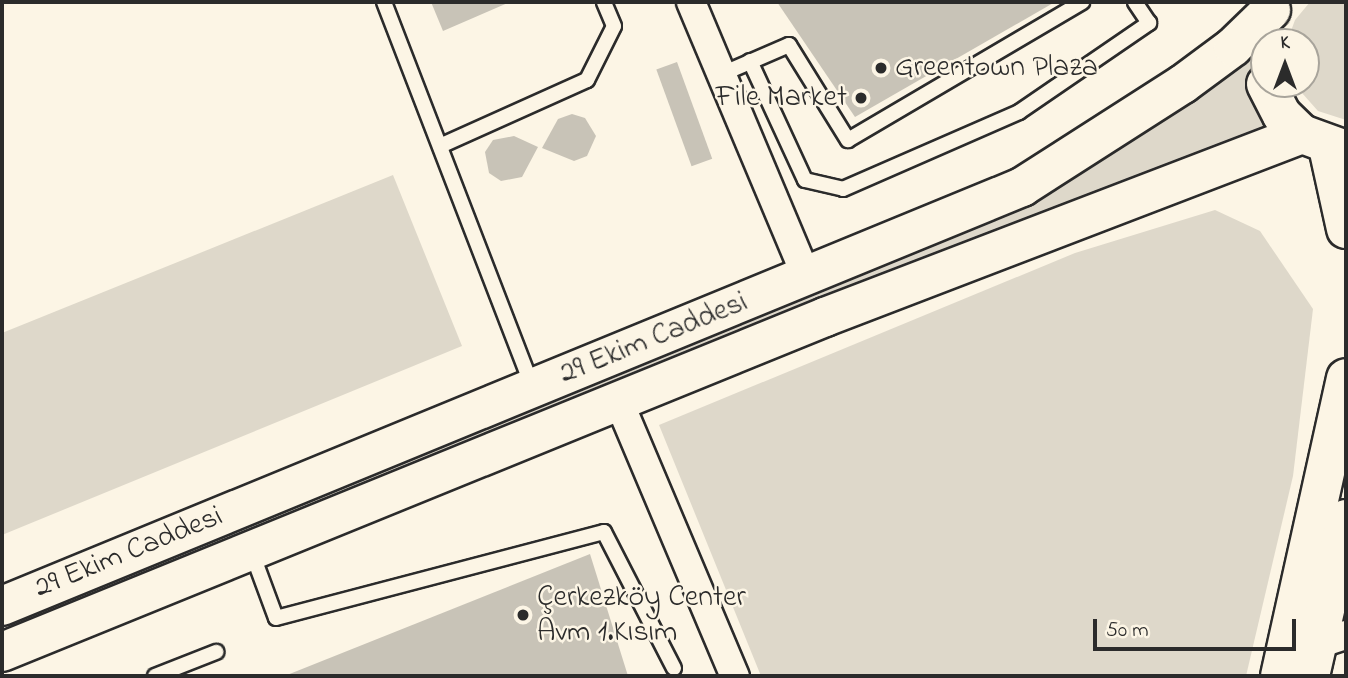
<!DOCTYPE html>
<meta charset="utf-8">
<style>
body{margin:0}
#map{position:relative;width:1348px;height:678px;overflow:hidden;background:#fcf5e5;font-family:"Indie Flower",sans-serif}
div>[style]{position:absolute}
.green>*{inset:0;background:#ded8ca}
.building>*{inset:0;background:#c8c3b7;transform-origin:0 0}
.roads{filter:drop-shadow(2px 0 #2b2b2b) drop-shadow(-2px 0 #2b2b2b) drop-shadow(0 2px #2b2b2b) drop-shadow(0 -2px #2b2b2b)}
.lane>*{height:14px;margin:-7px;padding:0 7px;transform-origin:7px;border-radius:7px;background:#fcf5e5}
.street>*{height:28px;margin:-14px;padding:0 14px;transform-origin:14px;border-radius:14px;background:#fcf5e5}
.secondary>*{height:38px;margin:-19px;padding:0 19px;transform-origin:19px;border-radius:19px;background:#fcf5e5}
.dots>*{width:19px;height:19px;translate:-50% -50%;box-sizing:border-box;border:4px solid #fcf5e5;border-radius:50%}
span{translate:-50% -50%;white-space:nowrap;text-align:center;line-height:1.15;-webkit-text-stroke:5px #fcf5e5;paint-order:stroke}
.poi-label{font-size:30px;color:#2b2b2b}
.left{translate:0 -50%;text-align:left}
.right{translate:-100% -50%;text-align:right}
.street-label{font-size:30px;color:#2b2b2b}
.frame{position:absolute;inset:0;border:4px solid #2b2b2b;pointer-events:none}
.north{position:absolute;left:1250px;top:28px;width:70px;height:70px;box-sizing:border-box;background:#fcf5e5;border:2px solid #a8a49b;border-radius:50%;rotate:0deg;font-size:19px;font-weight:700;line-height:28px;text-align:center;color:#2b2b2b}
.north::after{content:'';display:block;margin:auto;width:24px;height:32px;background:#2b2b2b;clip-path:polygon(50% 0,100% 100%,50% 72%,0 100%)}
.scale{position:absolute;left:1093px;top:619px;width:203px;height:32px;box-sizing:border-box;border:4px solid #2b2b2b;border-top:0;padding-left:9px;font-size:21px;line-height:24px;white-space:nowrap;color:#2b2b2b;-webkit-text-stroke:5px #fcf5e5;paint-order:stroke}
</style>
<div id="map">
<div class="green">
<div style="clip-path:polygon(1310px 2px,1346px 2px,1346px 120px,1318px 111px,1294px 84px,1306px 84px,1306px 42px,1287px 42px,1295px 20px)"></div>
<div style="clip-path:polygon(1253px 44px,1260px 92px,1286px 131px,2px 646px,2px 612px,1028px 195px)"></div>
<div style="clip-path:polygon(393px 175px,462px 346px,2px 535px,2px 333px)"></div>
<div style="clip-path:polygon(1215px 210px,1260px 231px,1313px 309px,1293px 476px,1246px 676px,761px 676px,659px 425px,1075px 253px)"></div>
</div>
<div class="building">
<div style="clip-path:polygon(431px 2px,510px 2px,443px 31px)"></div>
<div style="clip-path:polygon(777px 2px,1055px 2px,855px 117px)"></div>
<div style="left:677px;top:62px;width:103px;height:22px;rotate:70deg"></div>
<div style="clip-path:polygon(572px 114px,585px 118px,596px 136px,587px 156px,574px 161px,542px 148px,558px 119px)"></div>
<div style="clip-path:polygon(514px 136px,538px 147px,522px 177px,501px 181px,489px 173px,485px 152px,493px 140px)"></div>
<div style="clip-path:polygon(590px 554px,628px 676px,287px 676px,287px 675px)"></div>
</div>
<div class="roads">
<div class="lane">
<div style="left:384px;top:2px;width:411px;rotate:68.9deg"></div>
<div style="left:750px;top:61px;width:131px;rotate:65.2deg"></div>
<div style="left:805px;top:180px;width:39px;rotate:13deg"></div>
<div style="left:843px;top:189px;width:192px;rotate:-23.6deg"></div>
<div style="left:1019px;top:112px;width:158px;rotate:-34.4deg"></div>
<div style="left:1149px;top:23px;width:25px;rotate:-124deg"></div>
<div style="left:722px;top:74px;width:73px;rotate:-23.4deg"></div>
<div style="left:789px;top:45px;width:112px;rotate:58.2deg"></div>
<div style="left:848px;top:140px;width:272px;rotate:-30.5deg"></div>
<div style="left:440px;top:146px;width:161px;rotate:-24.2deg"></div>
<div style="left:587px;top:80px;width:60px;rotate:-63.4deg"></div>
<div style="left:614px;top:26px;width:26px;rotate:-113deg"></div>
<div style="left:252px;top:553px;width:69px;rotate:69.7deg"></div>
<div style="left:276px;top:618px;width:339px;rotate:-14.7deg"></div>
<div style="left:604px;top:532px;width:153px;rotate:62.8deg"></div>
<div style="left:155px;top:676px;width:66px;rotate:-21.5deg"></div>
</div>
<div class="street">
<div style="left:691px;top:2px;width:299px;rotate:67.2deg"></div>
<div style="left:619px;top:402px;width:298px;rotate:67.1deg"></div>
<div style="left:1318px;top:644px;width:29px;rotate:-18deg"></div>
</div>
<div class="secondary">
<div style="left:1266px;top:84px;width:35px;rotate:63deg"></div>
<div style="left:1282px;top:115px;width:28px;rotate:44deg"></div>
<div style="left:1302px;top:134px;width:47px;rotate:20deg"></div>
<div style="left:1328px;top:147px;width:84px;rotate:77.6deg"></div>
<div style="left:2px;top:606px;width:1103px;rotate:-22.33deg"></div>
<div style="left:1022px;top:187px;width:191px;rotate:-32.6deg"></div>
<div style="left:1183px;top:84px;width:62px;rotate:-36.5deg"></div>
<div style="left:1233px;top:47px;width:53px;rotate:-44.2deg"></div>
<div style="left:2px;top:652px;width:889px;rotate:-22.15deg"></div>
<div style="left:825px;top:317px;width:511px;rotate:-20.99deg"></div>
<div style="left:1280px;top:676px;width:305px;rotate:-77.5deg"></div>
<div style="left:1310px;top:676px;width:161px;rotate:-77.1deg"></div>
</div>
</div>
<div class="dots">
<div style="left:881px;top:68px;background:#2b2b2b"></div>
<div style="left:861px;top:98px;background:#2b2b2b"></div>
<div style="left:523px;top:615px;background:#2b2b2b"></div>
</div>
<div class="poi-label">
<span class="left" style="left:895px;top:68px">Greentown Plaza</span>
<span class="right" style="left:847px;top:98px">File Market</span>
<span class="left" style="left:537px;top:615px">Çerkezköy Center<br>Avm 1.Kısım</span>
</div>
<div class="street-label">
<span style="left:654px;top:339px;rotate:-22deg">29 Ekim Caddesi</span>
<span style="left:129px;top:553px;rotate:-22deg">29 Ekim Caddesi</span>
</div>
<div class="frame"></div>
<div class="north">K</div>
<div class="scale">50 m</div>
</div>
